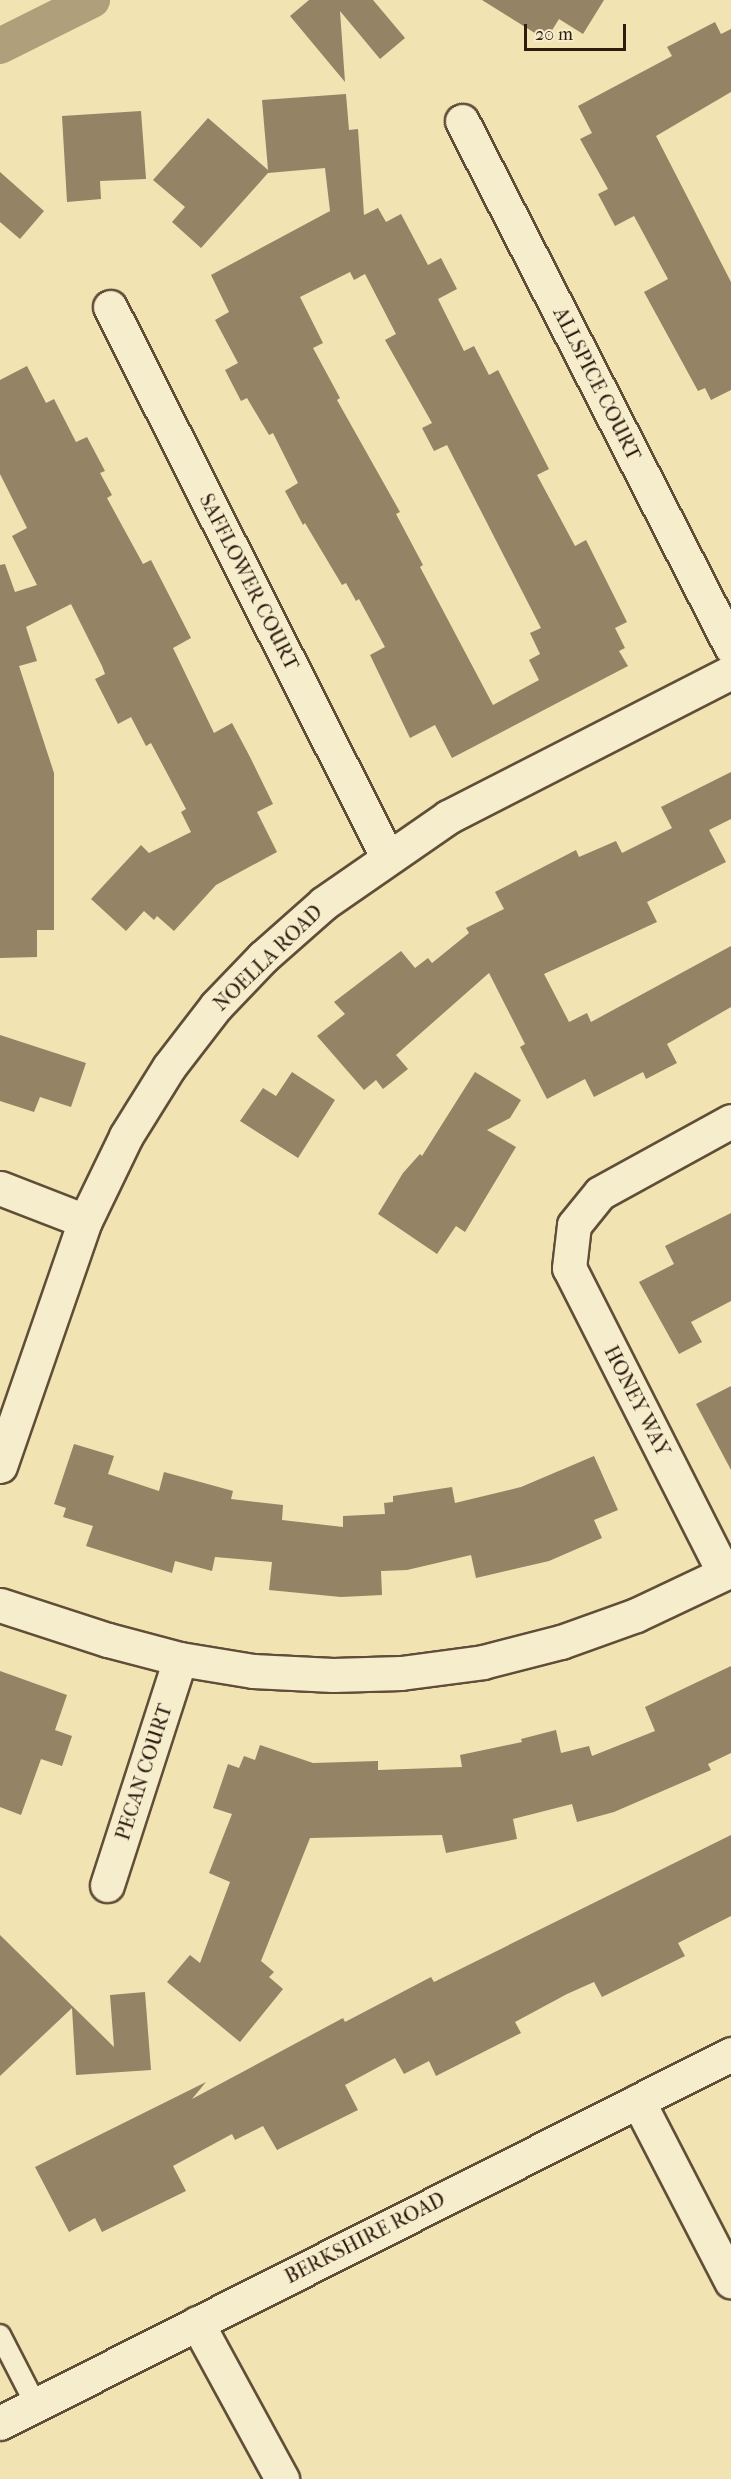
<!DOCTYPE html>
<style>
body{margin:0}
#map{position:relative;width:731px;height:2479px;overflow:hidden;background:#f1e3b2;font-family:"IM FELL French Canon",serif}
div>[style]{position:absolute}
.canal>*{height:36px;margin:-18px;padding:0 18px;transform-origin:18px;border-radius:18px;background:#af9f7b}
.building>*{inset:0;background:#948364}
.roads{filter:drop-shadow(2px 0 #604e38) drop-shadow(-2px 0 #604e38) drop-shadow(0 2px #604e38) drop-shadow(0 -2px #604e38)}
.service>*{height:20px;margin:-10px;padding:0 10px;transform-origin:10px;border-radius:10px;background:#f6edcd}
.minor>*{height:33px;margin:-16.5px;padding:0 16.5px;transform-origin:16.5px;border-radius:16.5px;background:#f6edcd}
.tertiary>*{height:33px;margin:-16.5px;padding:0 16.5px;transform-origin:16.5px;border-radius:16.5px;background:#f6edcd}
span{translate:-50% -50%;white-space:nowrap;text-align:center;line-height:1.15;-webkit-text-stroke:6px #f6edcd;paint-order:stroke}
.street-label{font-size:20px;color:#2f1c10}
.scale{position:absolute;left:524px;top:24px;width:102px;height:27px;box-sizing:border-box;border:3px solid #2f1c10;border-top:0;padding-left:8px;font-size:18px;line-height:21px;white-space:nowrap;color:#2f1c10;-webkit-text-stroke:4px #f6edcd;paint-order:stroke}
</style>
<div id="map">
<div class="canal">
<div style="left:0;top:46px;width:103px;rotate:-26.6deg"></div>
</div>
<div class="building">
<div style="clip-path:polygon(309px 0,373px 0,405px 38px,380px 59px,340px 11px,345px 82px,290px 16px)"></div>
<div style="clip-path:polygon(482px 0,604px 0,583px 34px,559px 19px,546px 40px)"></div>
<div style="clip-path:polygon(715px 22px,721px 34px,731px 29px,731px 92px,656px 136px,731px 282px,731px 390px,711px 400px,705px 388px,698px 391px,644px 292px,668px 279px,634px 216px,615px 226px,598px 194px,608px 189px,580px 139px,592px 133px,578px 106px,672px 56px,667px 47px)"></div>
<div style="clip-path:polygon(evenodd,346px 94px,349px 130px,358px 129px,364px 215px,378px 208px,386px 222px,401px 214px,428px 265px,441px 258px,457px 289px,438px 299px,464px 351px,474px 346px,489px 375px,498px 370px,549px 469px,537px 475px,575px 546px,586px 540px,627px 622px,615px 628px,625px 648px,619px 651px,628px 666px,452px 758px,435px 725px,410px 738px,370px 655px,385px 647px,359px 599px,356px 601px,346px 583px,342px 585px,305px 523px,303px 525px,285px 491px,298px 483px,273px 433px,269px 435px,247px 398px,241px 401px,225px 370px,238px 363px,215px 320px,229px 312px,211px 275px,330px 211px,325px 168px,268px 173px,201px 248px,172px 222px,185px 207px,153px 180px,208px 118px,268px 170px,262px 100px,346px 94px,350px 272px,354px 280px,365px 274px,396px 334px,385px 340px,432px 423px,422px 428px,434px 451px,447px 445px,541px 628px,530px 633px,540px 654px,529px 660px,539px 680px,493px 705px,420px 567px,423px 565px,396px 514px,400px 512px,337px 400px,340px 398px,313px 348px,323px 343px,300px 297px,350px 272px)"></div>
<div style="clip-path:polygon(141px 111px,146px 179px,100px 181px,101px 199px,67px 202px,62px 116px)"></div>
<div style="clip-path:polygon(0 172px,44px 211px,20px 239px,0 222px)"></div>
<div style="clip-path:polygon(27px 366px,46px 403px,54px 399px,76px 442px,87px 437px,105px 471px,100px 473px,112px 495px,107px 498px,143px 564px,151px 560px,169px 595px,191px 638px,173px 648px,214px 733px,232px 723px,250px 757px,273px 804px,257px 812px,277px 852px,216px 885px,174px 931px,157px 916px,154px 920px,144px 911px,126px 931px,91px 899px,141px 845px,149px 853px,191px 832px,181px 812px,186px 809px,151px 743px,146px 746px,131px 717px,118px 724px,95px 679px,105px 674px,102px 666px,71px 604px,26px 627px,37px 661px,19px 666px,54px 773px,54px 930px,37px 930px,37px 957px,0 958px,0 565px,5px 564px,15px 592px,37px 585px,12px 536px,27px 528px,0 474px,0 380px)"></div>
<div style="clip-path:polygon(731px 772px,731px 819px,709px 830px,726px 862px,647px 902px,657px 922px,544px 974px,569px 1022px,587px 1013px,591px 1022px,731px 946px,731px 1007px,667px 1044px,677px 1063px,646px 1079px,643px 1072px,594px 1097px,585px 1079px,547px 1099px,520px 1047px,525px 1044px,489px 973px,396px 1055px,408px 1069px,383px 1089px,376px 1080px,364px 1090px,317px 1036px,345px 1014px,334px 1002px,401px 951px,415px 968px,428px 958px,432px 963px,469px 933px,466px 928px,504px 909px,495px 892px,576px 850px,579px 857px,616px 841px,622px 853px,672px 828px,661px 807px)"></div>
<div style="clip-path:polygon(0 1035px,86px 1063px,71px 1107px,40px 1097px,34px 1112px,0 1101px)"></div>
<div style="clip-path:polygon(292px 1072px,335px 1100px,298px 1158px,240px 1121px,263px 1088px,276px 1096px)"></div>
<div style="clip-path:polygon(475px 1072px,521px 1100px,510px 1118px,487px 1130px,516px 1147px,465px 1232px,456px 1226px,437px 1254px,378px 1214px,403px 1173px,420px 1154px,422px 1156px)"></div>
<div style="clip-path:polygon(731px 1213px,731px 1301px,691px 1322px,702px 1342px,679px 1354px,639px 1282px,674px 1264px,665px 1246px)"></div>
<div style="clip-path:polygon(731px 1386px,731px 1470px,696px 1404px)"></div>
<div style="clip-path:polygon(74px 1444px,114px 1456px,108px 1474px,159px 1491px,164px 1472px,233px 1491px,231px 1499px,283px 1505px,282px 1520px,343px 1527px,343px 1516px,385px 1514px,384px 1503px,393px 1502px,393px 1496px,452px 1487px,455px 1503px,521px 1487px,594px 1456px,618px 1510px,594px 1520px,602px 1538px,549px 1561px,476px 1578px,471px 1555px,407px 1570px,381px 1571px,382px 1595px,341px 1597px,269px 1590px,272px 1562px,215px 1557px,212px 1571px,175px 1561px,172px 1573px,86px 1546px,93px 1526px,63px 1517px,66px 1508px,54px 1504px)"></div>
<div style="clip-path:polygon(731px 1666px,731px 1753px,708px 1764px,711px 1770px,614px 1812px,577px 1822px,572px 1804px,513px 1819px,517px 1839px,446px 1853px,442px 1835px,310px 1838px,261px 1961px,274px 1972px,269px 1977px,283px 1989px,240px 2042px,167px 1982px,190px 1955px,200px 1963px,230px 1882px,209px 1873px,232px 1814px,213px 1808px,228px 1764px,239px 1768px,244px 1756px,255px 1760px,260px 1745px,313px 1763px,378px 1761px,378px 1770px,462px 1767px,460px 1755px,522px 1742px,521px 1739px,556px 1730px,561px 1753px,589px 1746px,592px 1756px,655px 1731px,645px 1707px)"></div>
<div style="clip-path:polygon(0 1671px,67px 1695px,55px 1730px,72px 1736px,62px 1766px,41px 1759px,21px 1815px,0 1807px)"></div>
<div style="clip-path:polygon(731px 1835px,731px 1916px,678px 1943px,685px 1956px,602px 1997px,594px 1982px,567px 1994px,515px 2022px,521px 2033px,436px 2076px,429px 2061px,404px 2074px,395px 2058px,345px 2085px,358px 2110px,277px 2150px,263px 2126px,235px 2140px,232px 2134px,173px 2166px,186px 2191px,102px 2232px,95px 2218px,69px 2232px,35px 2167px,206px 2082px,192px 2099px,343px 2018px,345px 2022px,431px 1977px,434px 1982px)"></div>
<div style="clip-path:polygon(0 1935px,114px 2047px,110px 1995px,145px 1992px,151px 2070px,76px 2075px,72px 2008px,0 2076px)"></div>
</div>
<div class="roads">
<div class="service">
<div style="left:0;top:2335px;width:79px;rotate:62.8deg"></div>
</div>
<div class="minor">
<div style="left:462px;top:121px;width:591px;rotate:62.91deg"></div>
<div style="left:110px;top:307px;width:617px;rotate:63.23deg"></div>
<div style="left:0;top:1188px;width:91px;rotate:21.2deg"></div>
<div style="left:0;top:1466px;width:259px;rotate:-70.9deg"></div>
<div style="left:85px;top:1221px;width:94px;rotate:-64.2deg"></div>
<div style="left:126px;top:1136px;width:81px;rotate:-58.1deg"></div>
<div style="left:169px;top:1067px;width:77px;rotate:-52.4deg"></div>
<div style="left:216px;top:1006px;width:68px;rotate:-46.2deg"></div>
<div style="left:263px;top:957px;width:81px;rotate:-41.5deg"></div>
<div style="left:324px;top:903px;width:151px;rotate:-34.7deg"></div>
<div style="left:448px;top:817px;width:318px;rotate:-27.1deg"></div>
<div style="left:724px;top:1573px;width:342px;rotate:-116.9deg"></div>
<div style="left:569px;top:1268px;width:43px;rotate:-83.4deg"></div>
<div style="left:574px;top:1225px;width:41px;rotate:-50.9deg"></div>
<div style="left:600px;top:1193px;width:149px;rotate:-28.8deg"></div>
<div style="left:0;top:1605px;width:114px;rotate:18deg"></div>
<div style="left:108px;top:1640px;width:74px;rotate:14.8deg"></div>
<div style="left:180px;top:1659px;width:74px;rotate:9.3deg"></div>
<div style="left:253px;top:1671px;width:80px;rotate:2.9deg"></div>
<div style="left:333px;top:1675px;width:68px;rotate:-1.7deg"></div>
<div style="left:401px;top:1673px;width:83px;rotate:-7.6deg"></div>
<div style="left:483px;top:1662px;width:81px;rotate:-14.4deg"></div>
<div style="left:561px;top:1642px;width:80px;rotate:-19.8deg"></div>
<div style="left:636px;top:1615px;width:105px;rotate:-25.3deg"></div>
<div style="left:107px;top:1885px;width:237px;rotate:-72.1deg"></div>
<div style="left:638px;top:2101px;width:203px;rotate:62.7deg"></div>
<div style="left:197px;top:2323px;width:178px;rotate:61.4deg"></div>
</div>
<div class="tertiary">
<div style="left:0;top:2423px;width:819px;rotate:-26.78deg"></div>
</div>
</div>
<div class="street-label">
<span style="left:597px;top:384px;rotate:63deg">ALLSPICE COURT</span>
<span style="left:249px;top:582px;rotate:63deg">SAFFLOWER COURT</span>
<span style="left:268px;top:958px;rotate:-44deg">NOELLA ROAD</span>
<span style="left:637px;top:1401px;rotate:63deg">HONEY WAY</span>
<span style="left:144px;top:1772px;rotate:-72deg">PECAN COURT</span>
<span style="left:365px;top:2238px;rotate:-27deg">BERKSHIRE ROAD</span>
</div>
<div class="scale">20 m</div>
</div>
